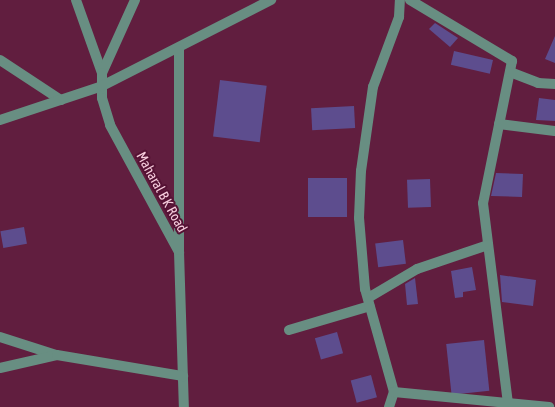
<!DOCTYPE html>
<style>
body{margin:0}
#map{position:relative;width:555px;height:407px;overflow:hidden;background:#611e3f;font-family:"Asap Condensed",sans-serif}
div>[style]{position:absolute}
.building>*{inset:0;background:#5d4d8e;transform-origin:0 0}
.minor>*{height:10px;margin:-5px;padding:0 5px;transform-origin:5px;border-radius:5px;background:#688e82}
span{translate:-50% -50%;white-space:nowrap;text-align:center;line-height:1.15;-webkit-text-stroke:4px #551234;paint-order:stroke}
.street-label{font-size:14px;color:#f7cddd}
</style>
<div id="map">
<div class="building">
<div style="clip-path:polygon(435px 23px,458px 38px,450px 47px,429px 29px)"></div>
<div style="clip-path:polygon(555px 36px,555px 63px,545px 59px)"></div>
<div style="left:454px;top:51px;width:40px;height:14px;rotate:13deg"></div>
<div style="left:220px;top:80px;width:47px;height:57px;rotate:7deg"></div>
<div style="clip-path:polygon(539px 98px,555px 100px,555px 121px,536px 120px)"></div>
<div style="left:354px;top:106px;width:22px;height:43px;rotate:87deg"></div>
<div style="clip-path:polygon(496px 173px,523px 174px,522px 197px,491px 196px)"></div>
<div style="left:308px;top:178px;width:39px;height:39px"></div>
<div style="left:430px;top:179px;width:28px;height:23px;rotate:88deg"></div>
<div style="left:24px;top:227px;width:17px;height:24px;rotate:80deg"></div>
<div style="left:403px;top:240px;width:24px;height:28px;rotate:83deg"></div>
<div style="clip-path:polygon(472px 267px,476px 290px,463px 292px,463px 297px,455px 298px,451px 271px)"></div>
<div style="clip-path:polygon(500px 275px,536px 280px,533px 306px,502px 302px)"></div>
<div style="clip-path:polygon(415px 278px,418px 304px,407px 305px,405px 284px)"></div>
<div style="left:337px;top:332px;width:22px;height:23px;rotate:74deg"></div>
<div style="left:484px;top:340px;width:51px;height:38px;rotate:84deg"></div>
<div style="left:371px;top:375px;width:23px;height:21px;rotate:75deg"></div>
</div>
<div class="minor">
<div style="left:76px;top:0;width:77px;rotate:70.4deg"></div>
<div style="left:135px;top:0;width:80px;rotate:114.3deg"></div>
<div style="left:102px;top:73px;width:25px;rotate:90deg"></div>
<div style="left:102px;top:98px;width:28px;rotate:73deg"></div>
<div style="left:110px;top:125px;width:145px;rotate:61.5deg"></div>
<div style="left:179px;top:252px;width:155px;rotate:88.2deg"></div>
<div style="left:410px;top:0;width:119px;rotate:30.9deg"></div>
<div style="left:512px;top:61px;width:145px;rotate:101.5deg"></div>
<div style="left:483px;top:203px;width:202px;rotate:82.9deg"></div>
<div style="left:0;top:60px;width:73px;rotate:33.3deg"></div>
<div style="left:510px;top:72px;width:30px;rotate:21deg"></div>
<div style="left:538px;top:83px;width:17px;rotate:3deg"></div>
<div style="left:0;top:120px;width:108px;rotate:-18.4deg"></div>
<div style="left:102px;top:86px;width:190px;rotate:-27deg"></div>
<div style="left:499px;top:124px;width:56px;rotate:7.1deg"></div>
<div style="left:179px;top:250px;width:201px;rotate:-90deg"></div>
<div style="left:368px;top:298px;width:57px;rotate:-30.6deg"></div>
<div style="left:417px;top:269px;width:75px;rotate:-18.7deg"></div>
<div style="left:289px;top:330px;width:84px;rotate:-16.5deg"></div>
<div style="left:0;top:337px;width:59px;rotate:17.8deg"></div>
<div style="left:0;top:368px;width:58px;rotate:-12.8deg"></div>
<div style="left:57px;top:355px;width:128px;rotate:9.5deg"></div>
<div style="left:394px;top:392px;width:107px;rotate:-105.7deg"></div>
<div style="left:365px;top:289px;width:71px;rotate:-94.8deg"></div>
<div style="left:359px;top:218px;width:47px;rotate:-87.6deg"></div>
<div style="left:361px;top:171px;width:85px;rotate:-81.9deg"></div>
<div style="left:373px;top:87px;width:75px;rotate:-69.6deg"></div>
<div style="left:399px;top:17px;width:17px;rotate:-87deg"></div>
<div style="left:389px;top:407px;width:16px;rotate:-72deg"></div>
<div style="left:394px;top:392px;width:156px;rotate:5.5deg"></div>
</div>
<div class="street-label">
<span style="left:162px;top:192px;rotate:61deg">Maharal B K Road</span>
</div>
</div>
